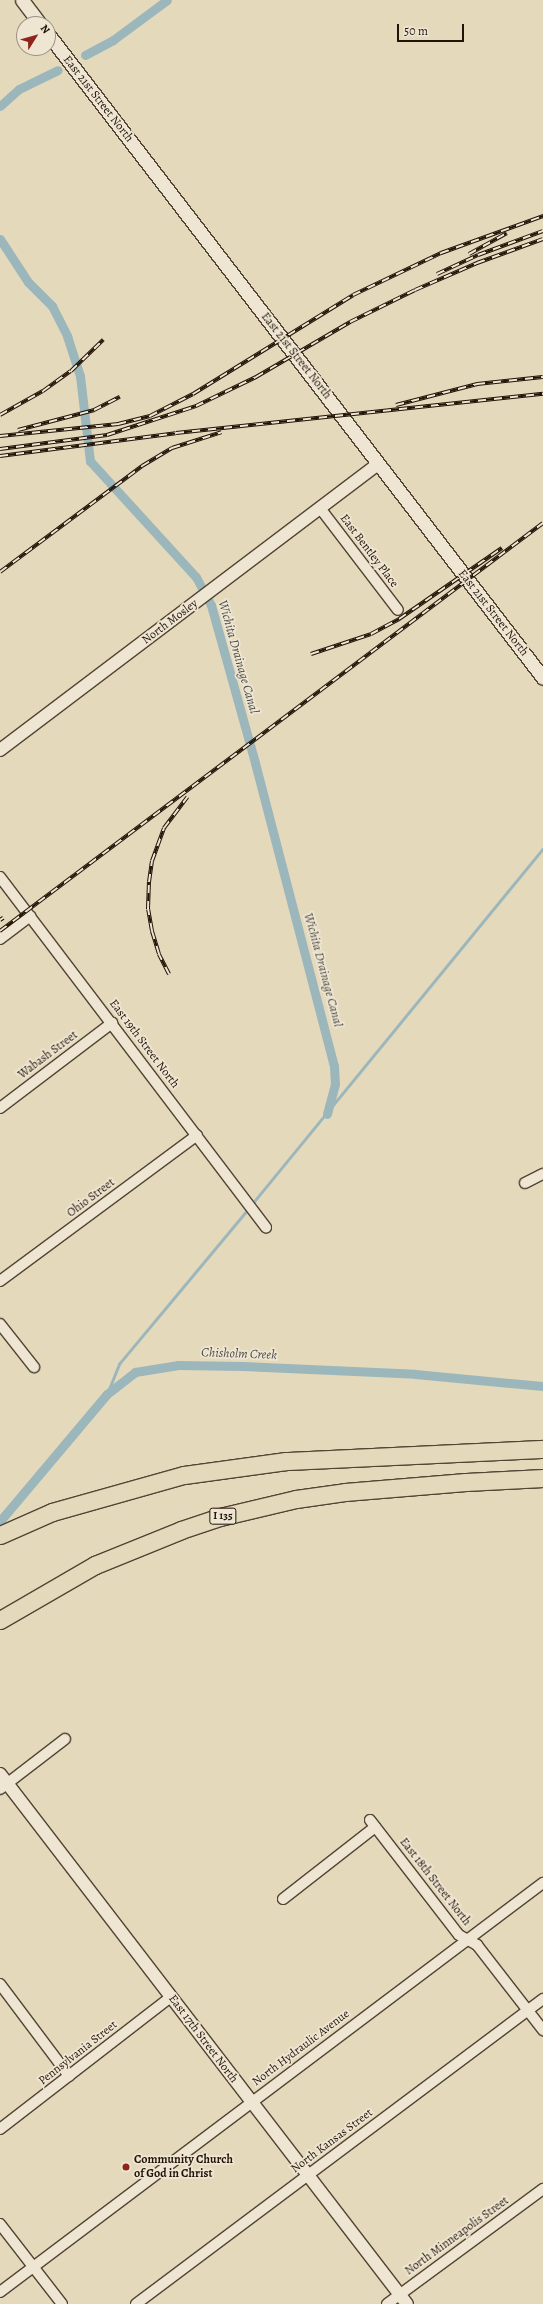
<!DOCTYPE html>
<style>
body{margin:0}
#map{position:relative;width:543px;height:2304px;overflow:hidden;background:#e5d9bb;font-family:Alegreya,serif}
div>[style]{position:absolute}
.stream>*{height:2.5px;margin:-1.25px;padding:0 1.25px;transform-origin:1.25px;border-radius:1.25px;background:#9cb7bc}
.canal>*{height:9px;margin:-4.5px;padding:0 4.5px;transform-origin:4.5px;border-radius:4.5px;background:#9cb7bc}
.roads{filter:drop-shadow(1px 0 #534434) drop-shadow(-1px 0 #534434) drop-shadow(0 1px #534434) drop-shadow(0 -1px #534434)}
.minor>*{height:10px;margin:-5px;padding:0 5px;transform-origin:5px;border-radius:5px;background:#eee6d3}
.tertiary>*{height:12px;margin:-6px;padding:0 6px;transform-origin:6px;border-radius:6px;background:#eee6d3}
.secondary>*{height:13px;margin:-6.5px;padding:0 6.5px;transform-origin:6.5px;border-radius:6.5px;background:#eee6d3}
.motorway>*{height:17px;margin:-8.5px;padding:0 8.5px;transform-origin:8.5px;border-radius:8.5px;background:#e5d9bb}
.rail>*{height:4px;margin-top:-2px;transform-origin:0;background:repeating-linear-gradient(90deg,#eee6d3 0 8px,#221307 0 16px);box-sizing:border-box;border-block:1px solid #221307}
.dots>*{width:11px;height:11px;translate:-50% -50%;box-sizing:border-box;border:2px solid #eee6d3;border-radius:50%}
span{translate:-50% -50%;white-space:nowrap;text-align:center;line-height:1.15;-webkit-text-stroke:3.5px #eee6d3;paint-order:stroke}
.shield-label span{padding:1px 3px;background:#eee6d3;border:1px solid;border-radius:3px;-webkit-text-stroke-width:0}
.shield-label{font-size:11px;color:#221307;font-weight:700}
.street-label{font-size:12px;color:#221307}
.poi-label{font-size:12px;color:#221307;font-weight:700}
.left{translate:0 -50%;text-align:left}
.water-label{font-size:13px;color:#4d4c46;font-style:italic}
.north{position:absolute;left:16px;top:16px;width:40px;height:40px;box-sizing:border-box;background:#eee6d3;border:1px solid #9c9281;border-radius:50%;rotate:53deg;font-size:11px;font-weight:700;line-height:16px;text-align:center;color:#221307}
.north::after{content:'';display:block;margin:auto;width:14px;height:18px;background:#8f2418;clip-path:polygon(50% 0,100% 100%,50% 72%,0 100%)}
.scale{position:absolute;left:397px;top:24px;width:67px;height:18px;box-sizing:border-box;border:2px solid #221307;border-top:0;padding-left:5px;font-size:12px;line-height:14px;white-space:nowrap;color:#221307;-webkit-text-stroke:3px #eee6d3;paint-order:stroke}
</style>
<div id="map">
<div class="stream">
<div style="left:252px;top:1204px;width:459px;rotate:-50.7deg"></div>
<div style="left:107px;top:1394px;width:32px;rotate:-68deg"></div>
<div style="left:119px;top:1364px;width:203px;rotate:-50.2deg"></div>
</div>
<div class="canal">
<div style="left:85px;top:55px;width:32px;rotate:-28deg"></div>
<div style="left:113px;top:40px;width:67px;rotate:-36.5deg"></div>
<div style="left:0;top:106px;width:25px;rotate:-42deg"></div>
<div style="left:19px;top:89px;width:43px;rotate:-26deg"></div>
<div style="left:0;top:239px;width:51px;rotate:56.9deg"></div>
<div style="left:28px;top:282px;width:34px;rotate:45deg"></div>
<div style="left:52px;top:306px;width:34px;rotate:63deg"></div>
<div style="left:67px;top:336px;width:42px;rotate:72deg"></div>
<div style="left:80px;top:376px;width:86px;rotate:83.3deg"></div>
<div style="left:90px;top:461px;width:157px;rotate:47.6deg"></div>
<div style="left:196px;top:577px;width:32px;rotate:62deg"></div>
<div style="left:211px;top:605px;width:164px;rotate:74.4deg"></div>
<div style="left:255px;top:763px;width:313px;rotate:75.4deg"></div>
<div style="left:334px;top:1066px;width:18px;rotate:87deg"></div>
<div style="left:335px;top:1084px;width:31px;rotate:105deg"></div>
<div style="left:0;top:1521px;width:166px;rotate:-49.9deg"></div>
<div style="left:107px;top:1394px;width:36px;rotate:-38deg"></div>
<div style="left:135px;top:1372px;width:44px;rotate:-9.2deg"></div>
<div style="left:178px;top:1365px;width:64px;rotate:0.9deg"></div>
<div style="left:242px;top:1366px;width:173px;rotate:2.6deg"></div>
<div style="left:415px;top:1374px;width:129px;rotate:5.4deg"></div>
</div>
<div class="roads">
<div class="minor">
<div style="left:320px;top:508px;width:128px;rotate:52.6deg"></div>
<div style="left:0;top:877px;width:440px;rotate:52.8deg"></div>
<div style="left:0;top:939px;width:38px;rotate:-37deg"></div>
<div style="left:0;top:1108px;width:141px;rotate:-37.2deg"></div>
<div style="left:525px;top:1183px;width:20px;rotate:-27deg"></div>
<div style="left:0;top:1281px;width:245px;rotate:-36.5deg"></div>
<div style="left:0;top:1324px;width:55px;rotate:51.7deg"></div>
<div style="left:0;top:1789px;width:82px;rotate:-37.6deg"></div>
<div style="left:370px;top:1820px;width:145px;rotate:52.3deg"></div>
<div style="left:459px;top:1935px;width:21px;rotate:29deg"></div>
<div style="left:477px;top:1945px;width:108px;rotate:52.2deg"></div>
<div style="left:283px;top:1899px;width:117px;rotate:-38deg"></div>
<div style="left:0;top:1984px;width:115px;rotate:53.1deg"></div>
<div style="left:0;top:2129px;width:216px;rotate:-37.7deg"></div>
<div style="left:0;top:2224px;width:101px;rotate:52.2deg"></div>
<div style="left:0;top:2292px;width:680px;rotate:-36.99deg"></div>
<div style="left:136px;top:2304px;width:509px;rotate:-36.85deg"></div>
<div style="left:387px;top:2304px;width:194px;rotate:-36.4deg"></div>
</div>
<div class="tertiary">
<div style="left:0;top:750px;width:474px;rotate:-37.1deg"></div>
<div style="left:0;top:1774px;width:668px;rotate:52.48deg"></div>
</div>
<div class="secondary">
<div style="left:22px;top:0;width:30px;rotate:53deg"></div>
<div style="left:48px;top:34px;width:812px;rotate:52.45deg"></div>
</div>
<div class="motorway">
<div style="left:0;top:1535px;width:57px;rotate:-23.9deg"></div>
<div style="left:52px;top:1512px;width:137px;rotate:-15.7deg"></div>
<div style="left:184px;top:1475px;width:103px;rotate:-7.8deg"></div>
<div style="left:286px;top:1461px;width:257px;rotate:-2.7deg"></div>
<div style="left:0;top:1620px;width:110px;rotate:-30.1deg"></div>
<div style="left:95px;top:1565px;width:93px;rotate:-22.1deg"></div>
<div style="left:181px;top:1530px;width:41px;rotate:-18.4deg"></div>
<div style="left:220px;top:1517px;width:78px;rotate:-13.3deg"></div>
<div style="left:296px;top:1499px;width:49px;rotate:-8.1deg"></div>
<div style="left:345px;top:1492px;width:121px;rotate:-4.7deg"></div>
<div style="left:466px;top:1482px;width:77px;rotate:-3deg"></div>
</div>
</div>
<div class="rail">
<div style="left:469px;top:254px;width:43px;rotate:-28.9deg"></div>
<div style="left:437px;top:274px;width:45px;rotate:-24.9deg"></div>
<div style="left:478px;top:255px;width:69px;rotate:-20.3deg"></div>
<div style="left:396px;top:405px;width:84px;rotate:-14.5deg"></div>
<div style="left:477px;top:384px;width:66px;rotate:-6.1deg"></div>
<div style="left:0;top:415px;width:49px;rotate:-29.2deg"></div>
<div style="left:43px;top:391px;width:34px;rotate:-36deg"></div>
<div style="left:71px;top:371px;width:45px;rotate:-44.1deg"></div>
<div style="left:18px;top:430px;width:79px;rotate:-14.7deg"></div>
<div style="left:94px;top:410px;width:29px;rotate:-27deg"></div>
<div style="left:0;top:436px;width:119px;rotate:-5.8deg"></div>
<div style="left:118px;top:424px;width:33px;rotate:-14deg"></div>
<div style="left:150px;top:416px;width:48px;rotate:-27.1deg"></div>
<div style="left:193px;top:394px;width:188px;rotate:-31.7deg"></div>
<div style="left:353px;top:295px;width:98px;rotate:-25.5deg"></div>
<div style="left:441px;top:253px;width:109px;rotate:-19.9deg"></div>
<div style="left:0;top:449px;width:108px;rotate:-7.5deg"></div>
<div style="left:107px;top:435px;width:94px;rotate:-18deg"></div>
<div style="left:196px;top:406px;width:67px;rotate:-25.8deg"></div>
<div style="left:256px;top:377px;width:109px;rotate:-30.3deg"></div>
<div style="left:350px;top:322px;width:72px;rotate:-26.2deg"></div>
<div style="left:415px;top:290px;width:68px;rotate:-23.5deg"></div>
<div style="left:477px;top:263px;width:70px;rotate:-20deg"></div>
<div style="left:0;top:456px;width:177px;rotate:-7.4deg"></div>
<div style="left:176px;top:433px;width:369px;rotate:-6.1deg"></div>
<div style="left:0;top:572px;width:177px;rotate:-36.7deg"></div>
<div style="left:142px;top:466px;width:35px;rotate:-31deg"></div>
<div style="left:172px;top:448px;width:52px;rotate:-17.7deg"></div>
<div style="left:311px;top:654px;width:63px;rotate:-18.4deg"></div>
<div style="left:371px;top:634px;width:32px;rotate:-28deg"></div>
<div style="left:399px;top:619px;width:125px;rotate:-34.6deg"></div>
<div style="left:0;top:920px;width:4px;rotate:-34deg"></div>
<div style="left:0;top:931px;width:679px;rotate:-36.92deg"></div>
<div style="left:169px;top:974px;width:22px;rotate:-117deg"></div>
<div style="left:159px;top:954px;width:24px;rotate:-107deg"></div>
<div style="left:152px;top:931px;width:22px;rotate:-100deg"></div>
<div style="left:148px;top:909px;width:27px;rotate:-88deg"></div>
<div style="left:149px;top:882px;width:21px;rotate:-82deg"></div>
<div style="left:152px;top:861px;width:35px;rotate:-70deg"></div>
<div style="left:164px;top:828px;width:39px;rotate:-53deg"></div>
</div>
<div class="dots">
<div style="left:126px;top:2167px;background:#8f2418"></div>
</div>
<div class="shield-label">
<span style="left:223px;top:1516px">I 135</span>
</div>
<div class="street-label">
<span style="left:98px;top:99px;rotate:52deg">East 21st Street North</span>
<span style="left:296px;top:356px;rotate:52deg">East 21st Street North</span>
<span style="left:369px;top:551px;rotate:53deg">East Bentley Place</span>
<span style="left:493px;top:613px;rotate:52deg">East 21st Street North</span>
<span style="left:170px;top:622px;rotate:-37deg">North Mosley</span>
<span style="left:144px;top:1044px;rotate:53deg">East 19th Street North</span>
<span style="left:48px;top:1055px;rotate:-37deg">Wabash Street</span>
<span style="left:91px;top:1198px;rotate:-37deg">Ohio Street</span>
<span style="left:435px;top:1882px;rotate:52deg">East 18th Street North</span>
<span style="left:203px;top:2039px;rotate:53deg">East 17th Street North</span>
<span style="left:301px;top:2048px;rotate:-37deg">North Hydraulic Avenue</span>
<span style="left:78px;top:2053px;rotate:-38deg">Pennsylvania Street</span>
<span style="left:332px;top:2141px;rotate:-37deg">North Kansas Street</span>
<span style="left:457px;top:2236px;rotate:-36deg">North Minneapolis Street</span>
</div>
<div class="poi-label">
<span class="left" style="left:134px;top:2167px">Community Church<br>of God in Christ</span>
</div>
<div class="water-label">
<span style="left:238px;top:657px;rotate:74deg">Wichita Drainage Canal</span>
<span style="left:323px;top:970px;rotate:75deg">Wichita Drainage Canal</span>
<span style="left:239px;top:1354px;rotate:2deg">Chisholm Creek</span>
</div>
<div class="north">N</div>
<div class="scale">50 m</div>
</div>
